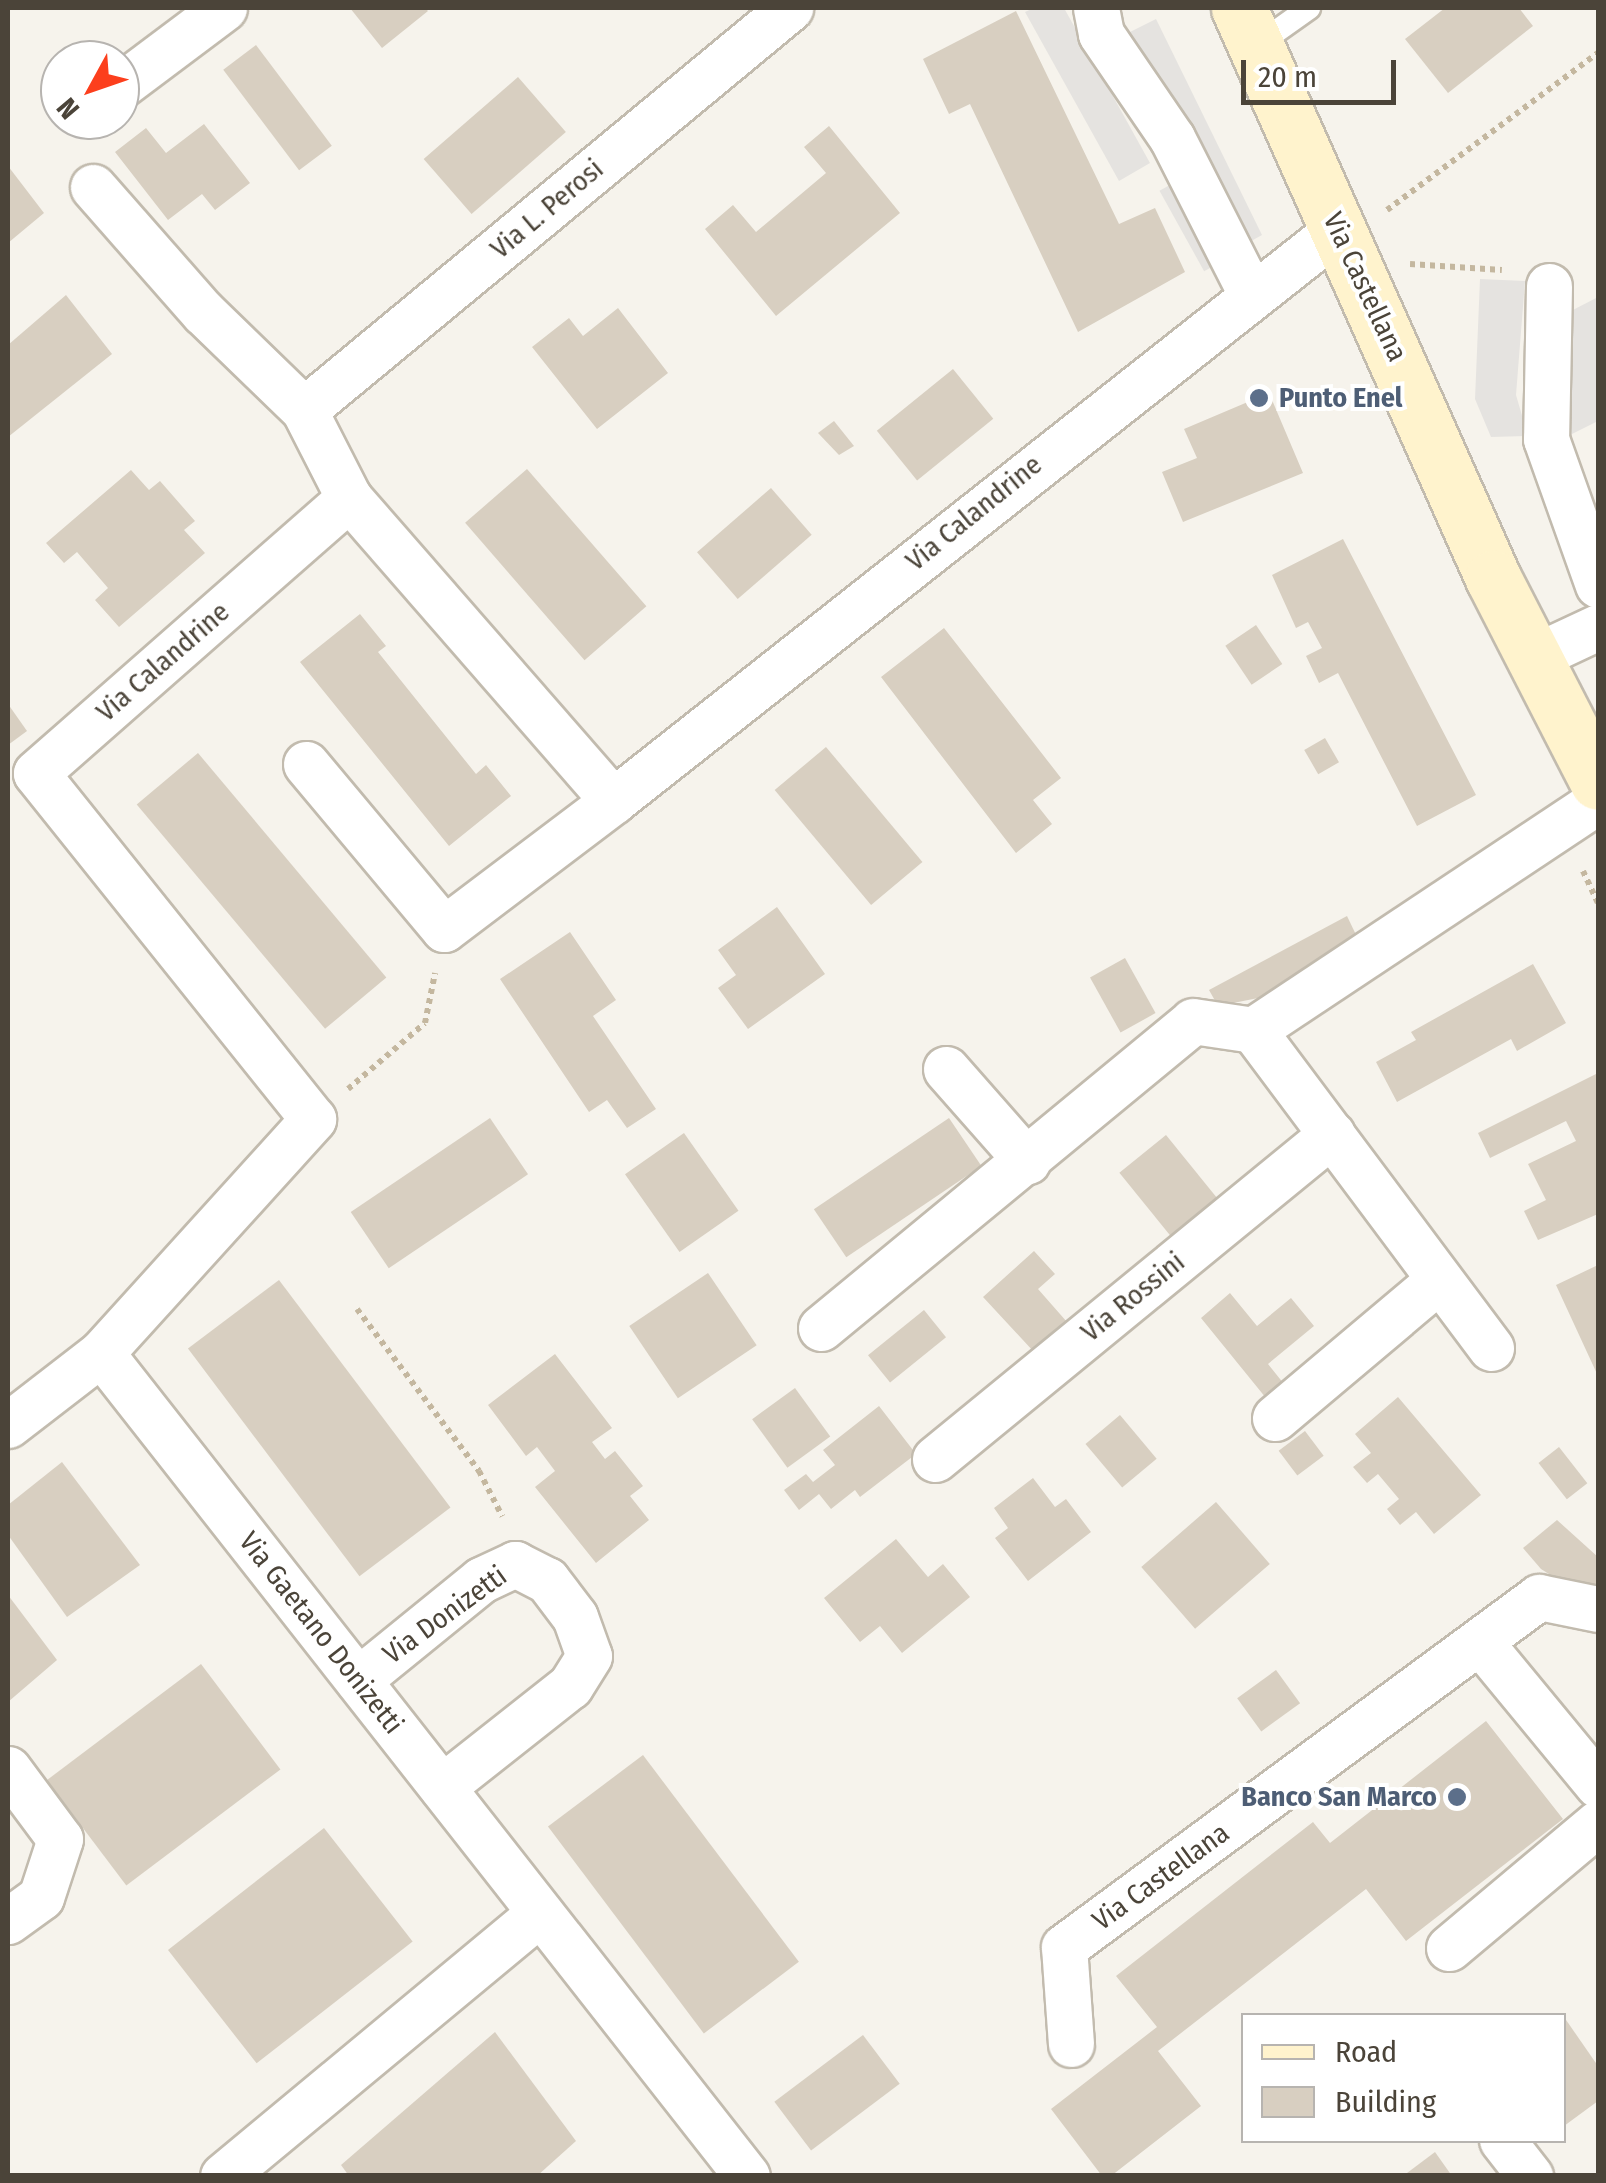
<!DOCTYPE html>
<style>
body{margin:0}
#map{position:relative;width:1606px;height:2183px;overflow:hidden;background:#f6f3ec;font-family:"Fira Sans Condensed",sans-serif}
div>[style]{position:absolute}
.parking>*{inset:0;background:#e5e3e0;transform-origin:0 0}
.building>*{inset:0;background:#d8cfc1;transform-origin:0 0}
.path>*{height:6px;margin-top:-3px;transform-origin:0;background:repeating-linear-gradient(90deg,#c4b79f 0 5px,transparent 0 10px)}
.roads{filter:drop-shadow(2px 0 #c2bbae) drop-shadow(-2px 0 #c2bbae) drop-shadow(0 2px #c2bbae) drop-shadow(0 -2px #c2bbae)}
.lane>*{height:22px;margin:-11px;padding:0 11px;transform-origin:11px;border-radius:11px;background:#fff}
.street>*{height:45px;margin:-22.5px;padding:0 22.5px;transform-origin:22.5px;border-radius:22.5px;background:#fff}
.secondary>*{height:55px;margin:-27.5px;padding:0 27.5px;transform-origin:27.5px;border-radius:27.5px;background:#fff3cd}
.dots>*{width:28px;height:28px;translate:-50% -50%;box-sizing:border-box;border:5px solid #fff;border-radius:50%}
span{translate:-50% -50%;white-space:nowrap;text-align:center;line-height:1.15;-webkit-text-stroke:8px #fff;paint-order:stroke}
.street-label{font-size:28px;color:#4b4439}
.service-label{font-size:28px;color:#4e5e75;font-weight:700}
.left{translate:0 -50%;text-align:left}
.right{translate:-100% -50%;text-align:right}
.frame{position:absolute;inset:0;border:10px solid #4b4439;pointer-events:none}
.legend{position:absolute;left:1241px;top:2013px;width:325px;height:130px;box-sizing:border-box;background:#fff;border:2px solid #b7b4b0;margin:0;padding:12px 18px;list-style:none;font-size:30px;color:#4b4439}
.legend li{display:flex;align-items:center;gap:20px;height:50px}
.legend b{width:50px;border:2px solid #b7b4b0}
.north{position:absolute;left:40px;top:40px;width:100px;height:100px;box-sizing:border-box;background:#fff;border:2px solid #b7b4b0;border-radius:50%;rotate:230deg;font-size:28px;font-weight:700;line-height:40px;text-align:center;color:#4b4439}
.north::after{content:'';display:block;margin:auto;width:35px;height:45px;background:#fc3f1d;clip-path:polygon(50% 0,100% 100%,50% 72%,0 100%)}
.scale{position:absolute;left:1241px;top:60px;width:155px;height:45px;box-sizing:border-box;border:5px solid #4b4439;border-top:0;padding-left:12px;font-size:30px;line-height:35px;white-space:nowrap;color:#4b4439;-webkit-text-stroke:8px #fff;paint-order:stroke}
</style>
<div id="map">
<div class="parking">
<div style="clip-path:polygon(1034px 8px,1064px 8px,1150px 163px,1119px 181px,1025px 12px)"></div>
<div style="clip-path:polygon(1156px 19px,1262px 235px,1244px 245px,1120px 37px)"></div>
<div style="left:1177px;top:181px;width:92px;height:20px;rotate:61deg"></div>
<div style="clip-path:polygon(1480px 279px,1525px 281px,1516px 395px,1528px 436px,1491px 437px,1475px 399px)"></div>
<div style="clip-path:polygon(1598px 297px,1598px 421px,1564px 438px,1571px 311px)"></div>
</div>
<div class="building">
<div style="clip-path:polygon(350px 8px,425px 8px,428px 11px,382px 48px)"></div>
<div style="clip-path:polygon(1445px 8px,1519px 8px,1533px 26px,1448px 93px,1405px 39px)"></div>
<div style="clip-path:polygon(1016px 11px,1119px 224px,1155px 208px,1185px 272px,1078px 332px,970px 104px,949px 114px,923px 59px)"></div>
<div style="left:256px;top:45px;width:126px;height:41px;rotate:53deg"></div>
<div style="left:518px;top:77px;width:73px;height:125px;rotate:49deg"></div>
<div style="clip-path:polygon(204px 124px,250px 183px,215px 210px,202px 194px,168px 220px,115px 152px,146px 128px,166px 153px)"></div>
<div style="clip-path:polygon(829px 126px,900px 213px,776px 316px,705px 229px,733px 205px,756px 232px,826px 173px,804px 147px)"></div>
<div style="clip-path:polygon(8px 166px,44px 213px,8px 243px)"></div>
<div style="clip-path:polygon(66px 295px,112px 354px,8px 437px,8px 345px)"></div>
<div style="clip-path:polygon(618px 308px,668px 373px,597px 429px,532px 347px,569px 318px,583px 336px)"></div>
<div style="left:953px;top:369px;width:64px;height:98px;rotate:51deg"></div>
<div style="clip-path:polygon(1269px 393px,1303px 473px,1183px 522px,1162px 472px,1197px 458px,1184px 429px)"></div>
<div style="clip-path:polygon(834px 421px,854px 446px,839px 455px,818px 433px)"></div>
<div style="left:527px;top:469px;width:182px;height:82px;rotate:49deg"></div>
<div style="clip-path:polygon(131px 470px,149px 490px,160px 481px,195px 521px,184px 530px,205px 553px,119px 627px,95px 600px,108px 588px,77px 552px,64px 563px,46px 543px)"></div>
<div style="left:771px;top:488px;width:62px;height:98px;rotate:49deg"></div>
<div style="clip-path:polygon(1343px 539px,1476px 795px,1417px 826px,1338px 673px,1319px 683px,1306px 656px,1322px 648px,1308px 622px,1296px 628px,1272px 575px)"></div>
<div style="clip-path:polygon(360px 614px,386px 646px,378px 652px,476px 774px,486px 765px,511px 796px,449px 846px,300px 662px)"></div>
<div style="left:1256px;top:625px;width:47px;height:37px;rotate:56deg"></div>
<div style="clip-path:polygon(944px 628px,1061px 778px,1033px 800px,1052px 824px,1016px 853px,881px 677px)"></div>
<div style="clip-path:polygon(8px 704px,27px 731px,8px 745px)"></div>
<div style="left:1325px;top:738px;width:28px;height:24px;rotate:60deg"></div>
<div style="left:826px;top:747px;width:150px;height:67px;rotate:50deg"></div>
<div style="left:198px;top:753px;width:293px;height:80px;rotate:50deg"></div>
<div style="clip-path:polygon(777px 907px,825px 974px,748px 1029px,718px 988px,736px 975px,718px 950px)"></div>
<div style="clip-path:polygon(1347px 916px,1359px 941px,1273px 995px,1218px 1006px,1209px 990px)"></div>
<div style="clip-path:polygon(570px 932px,616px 1000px,593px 1016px,656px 1109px,627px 1128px,607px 1100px,589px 1112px,500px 979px)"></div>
<div style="left:1125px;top:958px;width:63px;height:40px;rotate:61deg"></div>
<div style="clip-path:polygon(1533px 964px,1566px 1023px,1517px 1051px,1511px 1039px,1397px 1102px,1376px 1062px,1416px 1040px,1411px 1032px)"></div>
<div style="clip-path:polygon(1598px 1073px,1598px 1214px,1538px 1240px,1524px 1211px,1546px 1200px,1528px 1164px,1576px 1141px,1566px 1121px,1490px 1158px,1478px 1133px)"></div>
<div style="left:490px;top:1118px;width:68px;height:168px;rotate:56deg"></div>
<div style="left:949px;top:1118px;width:58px;height:163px;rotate:56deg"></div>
<div style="left:684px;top:1133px;width:95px;height:72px;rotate:55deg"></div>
<div style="left:1166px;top:1135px;width:84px;height:60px;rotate:51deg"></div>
<div style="clip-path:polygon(1034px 1251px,1055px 1274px,1038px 1289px,1067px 1322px,1034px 1352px,983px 1297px)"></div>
<div style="clip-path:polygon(1598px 1265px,1598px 1376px,1556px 1285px)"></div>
<div style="left:708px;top:1273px;width:87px;height:95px;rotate:56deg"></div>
<div style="left:279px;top:1280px;width:285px;height:114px;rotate:53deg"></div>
<div style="clip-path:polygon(1230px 1293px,1257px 1326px,1291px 1298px,1314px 1326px,1268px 1364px,1288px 1389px,1270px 1403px,1201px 1318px)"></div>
<div style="left:924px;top:1310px;width:35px;height:72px;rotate:51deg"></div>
<div style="clip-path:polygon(555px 1354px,612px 1428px,592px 1442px,605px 1459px,615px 1451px,643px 1486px,630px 1496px,649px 1520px,596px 1563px,535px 1487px,555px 1471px,537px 1447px,526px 1456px,488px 1405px)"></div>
<div style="left:795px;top:1388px;width:60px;height:53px;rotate:54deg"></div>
<div style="clip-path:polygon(1398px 1397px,1481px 1495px,1434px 1534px,1416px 1512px,1400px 1525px,1387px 1509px,1399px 1499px,1378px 1474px,1367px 1483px,1353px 1467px,1371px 1453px,1355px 1434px)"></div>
<div style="clip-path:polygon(879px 1406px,916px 1454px,860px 1497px,855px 1490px,831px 1509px,819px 1494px,799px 1510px,784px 1490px,806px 1474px,813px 1482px,835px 1465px,823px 1450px)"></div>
<div style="left:1120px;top:1415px;width:57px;height:45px;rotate:50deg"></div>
<div style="left:1305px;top:1431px;width:31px;height:33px;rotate:53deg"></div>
<div style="left:1559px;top:1447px;width:46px;height:26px;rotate:52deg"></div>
<div style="clip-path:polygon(62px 1462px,140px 1565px,67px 1617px,8px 1535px,8px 1505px)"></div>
<div style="clip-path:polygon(1033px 1478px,1055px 1507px,1066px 1499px,1091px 1532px,1028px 1581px,995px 1538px,1008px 1528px,994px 1508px)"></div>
<div style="left:1216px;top:1502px;width:82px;height:99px;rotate:49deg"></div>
<div style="clip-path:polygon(1557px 1520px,1598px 1557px,1598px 1605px,1541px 1569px,1523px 1548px)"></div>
<div style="clip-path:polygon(896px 1539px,928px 1577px,943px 1564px,970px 1597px,902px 1653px,880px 1626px,860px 1642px,824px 1598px)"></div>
<div style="clip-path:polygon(8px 1595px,57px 1660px,8px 1702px)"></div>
<div style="left:201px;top:1664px;width:132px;height:193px;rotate:53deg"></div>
<div style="left:1276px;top:1670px;width:41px;height:48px;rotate:54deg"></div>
<div style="clip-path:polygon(1486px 1721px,1563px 1819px,1406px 1941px,1366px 1889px,1158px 2051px,1201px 2106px,1111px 2176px,1102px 2176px,1051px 2109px,1157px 2027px,1116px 1976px,1313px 1822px,1330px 1843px)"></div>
<div style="left:643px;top:1755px;width:259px;height:119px;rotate:53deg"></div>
<div style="left:324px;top:1828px;width:144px;height:198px;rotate:52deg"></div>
<div style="clip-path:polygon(1564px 2017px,1598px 2066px,1598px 2101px,1564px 2126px)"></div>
<div style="clip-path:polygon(495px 2032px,576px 2141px,537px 2176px,349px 2176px,341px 2165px)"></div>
<div style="left:863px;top:2035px;width:61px;height:111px;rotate:53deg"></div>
<div style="clip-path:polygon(1435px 2152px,1452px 2176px,1403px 2176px)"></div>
</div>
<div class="path">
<div style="left:1387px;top:210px;width:263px;rotate:-36.7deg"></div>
<div style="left:1410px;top:264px;width:92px;rotate:3.7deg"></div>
<div style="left:1583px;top:871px;width:35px;rotate:65deg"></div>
<div style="left:348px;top:1089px;width:101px;rotate:-40.6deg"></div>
<div style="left:425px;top:1023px;width:51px;rotate:-78.7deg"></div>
<div style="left:357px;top:1309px;width:203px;rotate:53deg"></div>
<div style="left:479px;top:1471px;width:51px;rotate:62.9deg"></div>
</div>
<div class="roads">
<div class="lane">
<div style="left:1257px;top:45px;width:64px;rotate:-35.4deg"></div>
</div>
<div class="street">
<div style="left:1096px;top:8px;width:26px;rotate:79deg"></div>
<div style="left:1101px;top:34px;width:126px;rotate:55.7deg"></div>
<div style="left:1172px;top:138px;width:175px;rotate:63.1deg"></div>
<div style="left:120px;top:86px;width:130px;rotate:-36.9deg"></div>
<div style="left:93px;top:187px;width:167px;rotate:48.7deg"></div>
<div style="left:203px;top:312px;width:141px;rotate:44.1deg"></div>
<div style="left:1549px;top:286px;width:153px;rotate:91.1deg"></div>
<div style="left:1546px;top:439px;width:155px;rotate:70.4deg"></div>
<div style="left:349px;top:498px;width:99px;rotate:-117.1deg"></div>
<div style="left:304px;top:410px;width:631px;rotate:-39.6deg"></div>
<div style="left:1534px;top:657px;width:71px;rotate:-25.1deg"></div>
<div style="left:306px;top:764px;width:215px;rotate:50.1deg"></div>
<div style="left:444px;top:929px;width:212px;rotate:-37.1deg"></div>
<div style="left:946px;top:1069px;width:123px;rotate:48.6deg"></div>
<div style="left:821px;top:1328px;width:482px;rotate:-39.5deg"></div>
<div style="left:1193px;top:1021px;width:61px;rotate:8.5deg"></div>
<div style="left:1491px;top:1348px;width:397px;rotate:-126.8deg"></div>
<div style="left:1253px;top:1030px;width:414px;rotate:-33.6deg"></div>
<div style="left:101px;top:1353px;width:1046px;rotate:51.87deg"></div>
<div style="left:1275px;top:1418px;width:214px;rotate:-40.1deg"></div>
<div style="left:8px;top:1425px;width:118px;rotate:-37.7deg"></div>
<div style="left:101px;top:1353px;width:316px;rotate:-47.8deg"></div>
<div style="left:313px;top:1119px;width:443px;rotate:-128.7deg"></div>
<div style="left:36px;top:773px;width:417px;rotate:-41.3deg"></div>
<div style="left:349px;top:498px;width:402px;rotate:48.9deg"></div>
<div style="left:613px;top:801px;width:923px;rotate:-38.27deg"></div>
<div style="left:935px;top:1459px;width:513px;rotate:-39.31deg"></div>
<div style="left:1480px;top:1642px;width:185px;rotate:50.5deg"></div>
<div style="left:358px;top:1680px;width:159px;rotate:-39.1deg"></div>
<div style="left:481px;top:1580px;width:38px;rotate:-25deg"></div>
<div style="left:515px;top:1564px;width:36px;rotate:27deg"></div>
<div style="left:547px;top:1580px;width:46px;rotate:52.9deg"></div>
<div style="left:575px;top:1617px;width:41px;rotate:70.3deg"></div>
<div style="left:589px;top:1656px;width:36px;rotate:122deg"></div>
<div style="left:570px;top:1686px;width:163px;rotate:141.7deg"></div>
<div style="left:8px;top:1769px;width:87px;rotate:53.4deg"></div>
<div style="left:60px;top:1839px;width:61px;rotate:108.1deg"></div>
<div style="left:41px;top:1897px;width:41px;rotate:144deg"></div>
<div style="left:1449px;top:1948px;width:194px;rotate:-40deg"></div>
<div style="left:1071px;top:2044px;width:97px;rotate:-94.1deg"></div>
<div style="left:1064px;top:1947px;width:590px;rotate:-36.38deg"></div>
<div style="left:1539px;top:1597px;width:60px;rotate:11.5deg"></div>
<div style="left:1502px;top:2140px;width:46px;rotate:52.1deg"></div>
<div style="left:223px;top:2176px;width:410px;rotate:-39.7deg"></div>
</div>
<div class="secondary">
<div style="left:1239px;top:8px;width:624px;rotate:65.98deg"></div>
<div style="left:1493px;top:578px;width:229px;rotate:62.8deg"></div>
</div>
</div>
<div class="dots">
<div style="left:1259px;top:398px;background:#5c6f8a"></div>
<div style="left:1457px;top:1797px;background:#5c6f8a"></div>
</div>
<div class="street-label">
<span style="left:547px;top:209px;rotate:-40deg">Via L. Perosi</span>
<span style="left:1365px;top:287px;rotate:65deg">Via Castellana</span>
<span style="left:974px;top:513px;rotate:-39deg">Via Calandrine</span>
<span style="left:163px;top:662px;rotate:-41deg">Via Calandrine</span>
<span style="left:1133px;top:1297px;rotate:-39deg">Via Rossini</span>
<span style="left:445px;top:1615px;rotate:-36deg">Via Donizetti</span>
<span style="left:321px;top:1633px;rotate:52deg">Via Gaetano Donizetti</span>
<span style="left:1161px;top:1877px;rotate:-36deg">Via Castellana</span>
</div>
<div class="service-label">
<span class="left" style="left:1279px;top:398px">Punto Enel</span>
<span class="right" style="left:1437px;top:1797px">Banco San Marco</span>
</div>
<div class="frame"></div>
<ul class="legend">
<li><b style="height:12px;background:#fff3cd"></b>Road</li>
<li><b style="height:28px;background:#d8cfc1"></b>Building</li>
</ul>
<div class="north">N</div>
<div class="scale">20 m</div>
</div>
